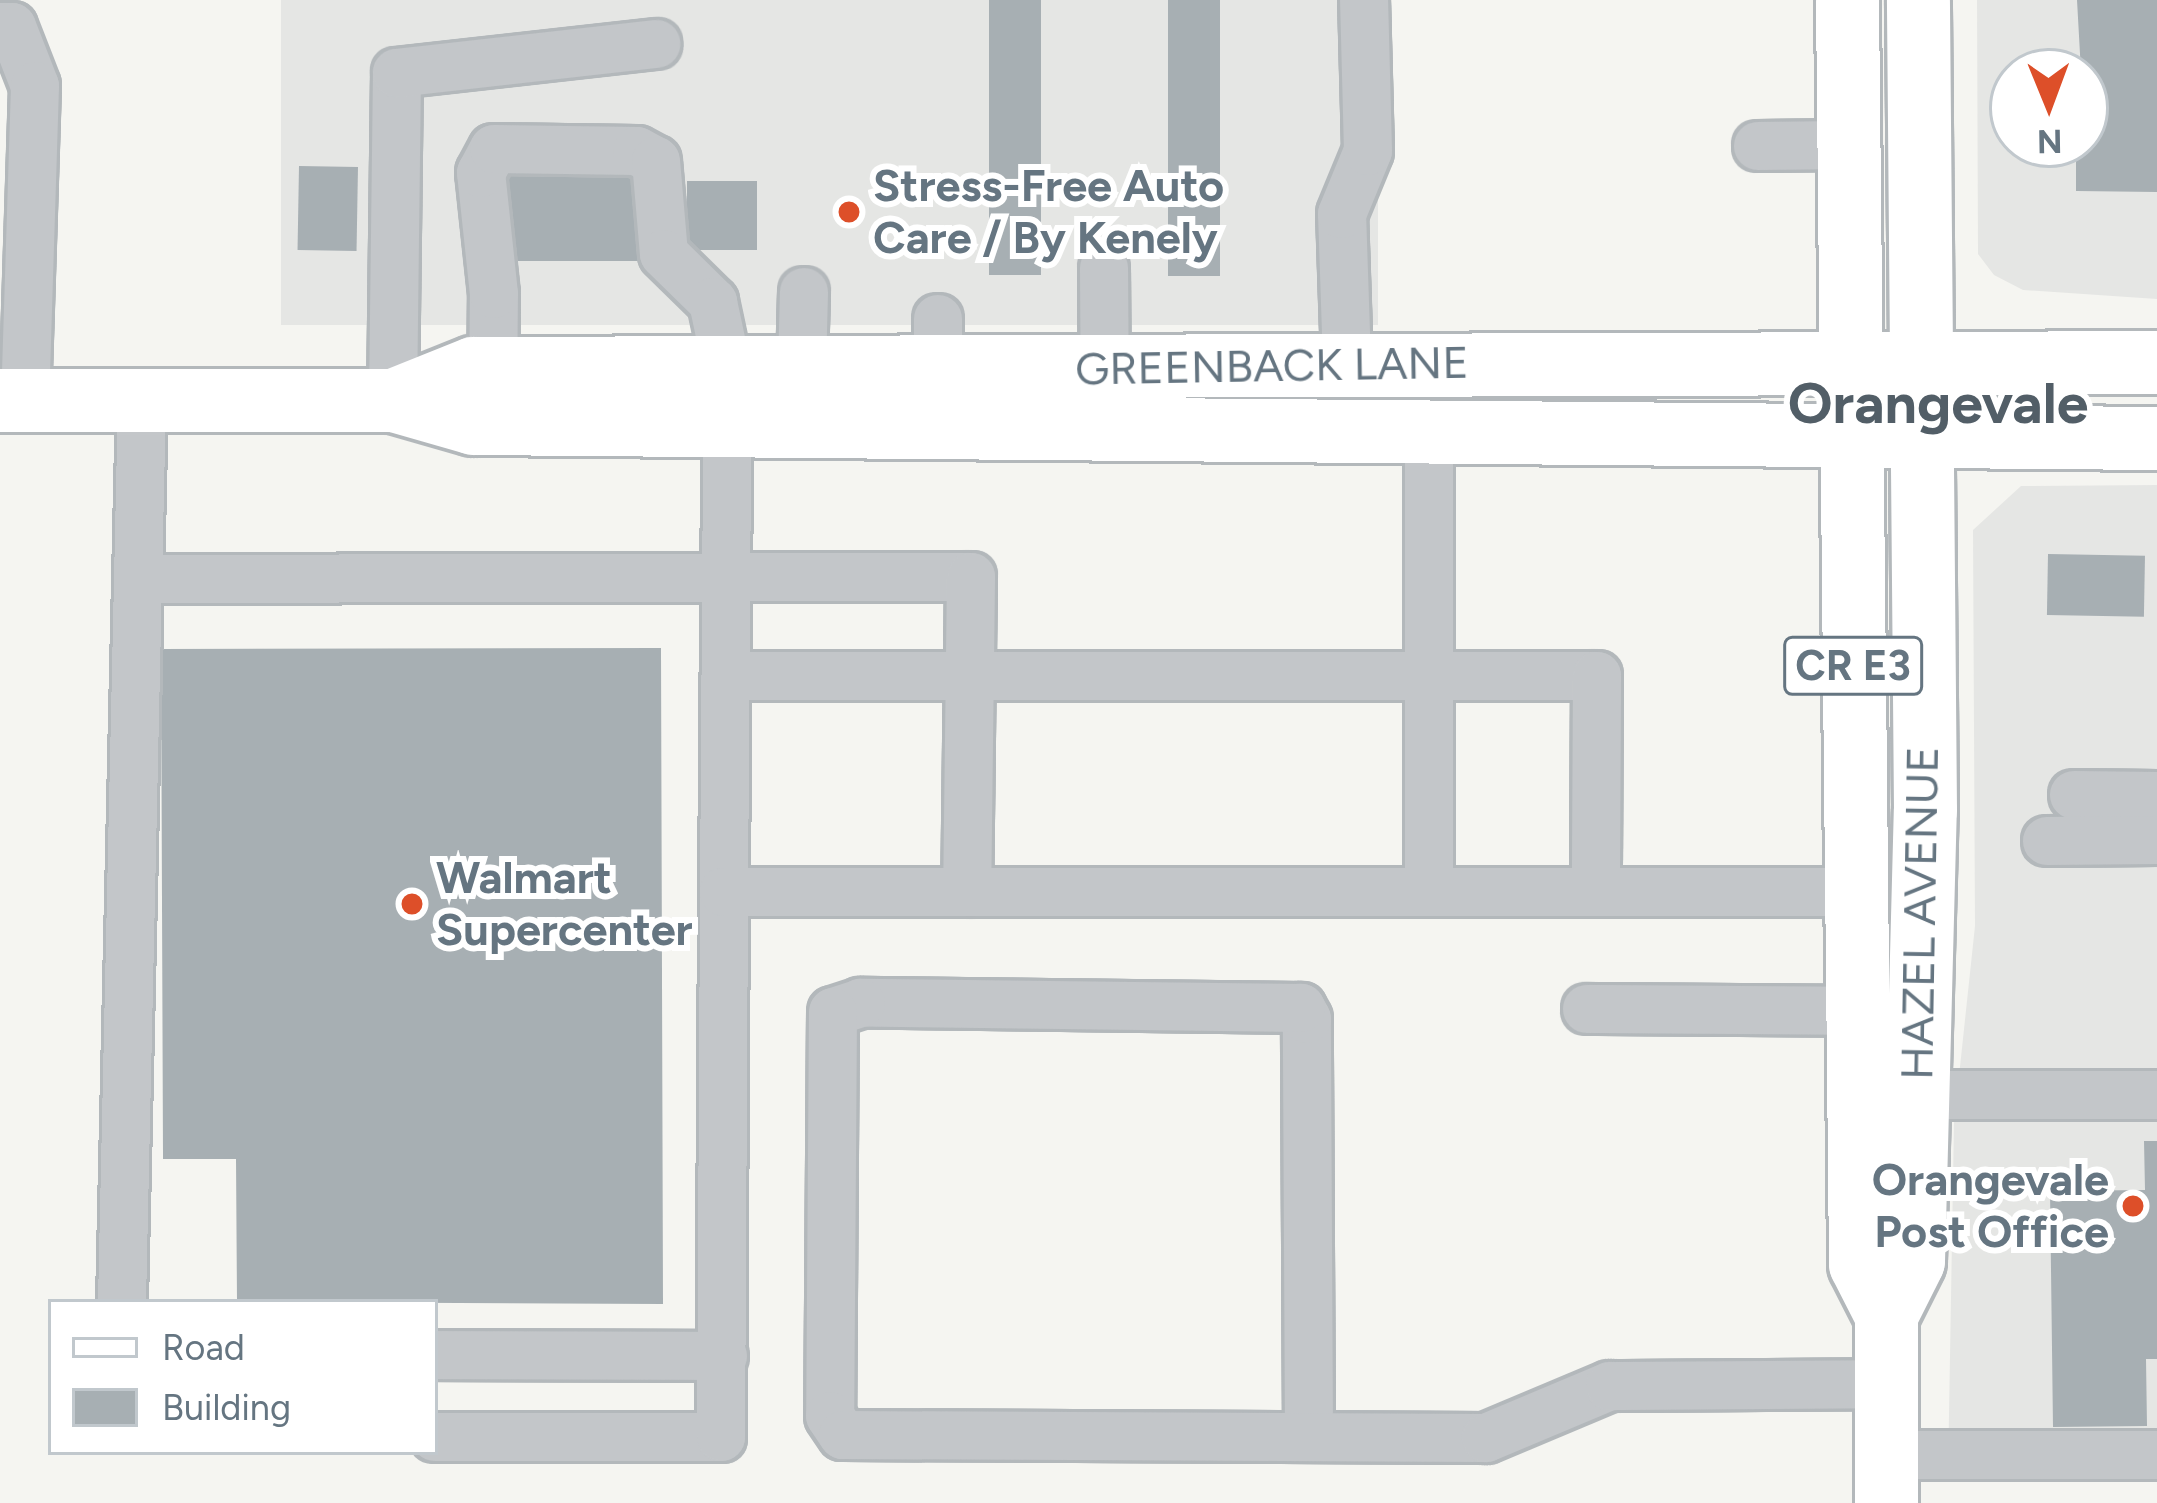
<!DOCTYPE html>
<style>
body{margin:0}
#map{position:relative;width:2157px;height:1503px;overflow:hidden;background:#f5f5f1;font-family:Figtree,sans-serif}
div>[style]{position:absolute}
.built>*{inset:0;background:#e5e6e4;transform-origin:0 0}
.building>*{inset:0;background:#a7afb3;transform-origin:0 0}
.roads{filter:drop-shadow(3px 0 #b3b8bb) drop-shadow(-3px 0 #b3b8bb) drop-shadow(0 3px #b3b8bb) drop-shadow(0 -3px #b3b8bb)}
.minor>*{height:48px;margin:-24px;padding:0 24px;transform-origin:24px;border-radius:24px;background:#c3c6c9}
.major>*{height:63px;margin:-31.5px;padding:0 31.5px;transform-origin:31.5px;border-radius:31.5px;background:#fff}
.dots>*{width:33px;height:33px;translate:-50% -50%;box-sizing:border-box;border:6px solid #fff;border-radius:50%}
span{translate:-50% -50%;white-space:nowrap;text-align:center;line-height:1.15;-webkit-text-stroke:12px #fff;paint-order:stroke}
.shield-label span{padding:3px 9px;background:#fff;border:3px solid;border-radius:9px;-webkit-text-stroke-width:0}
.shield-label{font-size:42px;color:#657581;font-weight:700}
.poi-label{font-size:45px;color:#657581;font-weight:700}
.left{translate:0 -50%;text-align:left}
.right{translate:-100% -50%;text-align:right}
.street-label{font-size:45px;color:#657581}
.district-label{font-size:57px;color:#525e67;font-weight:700}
.legend{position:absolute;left:48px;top:1299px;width:390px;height:156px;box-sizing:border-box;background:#fff;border:3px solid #c1c8cd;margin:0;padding:15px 21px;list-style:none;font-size:36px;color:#657581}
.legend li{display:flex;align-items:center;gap:24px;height:60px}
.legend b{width:60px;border:3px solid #c1c8cd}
.north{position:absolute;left:1989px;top:48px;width:120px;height:120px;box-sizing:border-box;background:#fff;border:3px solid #c1c8cd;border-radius:50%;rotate:179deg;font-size:33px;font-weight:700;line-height:48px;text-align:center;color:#657581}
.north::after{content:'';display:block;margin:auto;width:42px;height:54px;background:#dd4f29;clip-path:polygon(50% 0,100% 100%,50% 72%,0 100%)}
</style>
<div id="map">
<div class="built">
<div style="left:281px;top:0;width:1097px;height:325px"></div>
<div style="clip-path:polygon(evenodd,1977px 0,2157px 0,2157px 299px,2023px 290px,1994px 275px,1978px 254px,1977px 0,2013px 72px,2085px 72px,2085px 144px,2013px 144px,2013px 72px)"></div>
<div style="clip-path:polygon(2157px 485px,2157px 1472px,1948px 1473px,1954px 1123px,1975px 926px,1973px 530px,2021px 486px)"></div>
</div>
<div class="building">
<div style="left:989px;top:0;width:52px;height:275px"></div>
<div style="left:1168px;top:0;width:52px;height:276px"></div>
<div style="clip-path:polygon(2077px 0,2157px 0,2157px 192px,2076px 191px,2076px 144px,2085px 144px)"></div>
<div style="left:299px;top:166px;width:59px;height:84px;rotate:1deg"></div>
<div style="left:498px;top:169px;width:141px;height:92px"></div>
<div style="left:687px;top:181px;width:70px;height:69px"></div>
<div style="left:2048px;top:554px;width:97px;height:61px;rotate:1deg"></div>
<div style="clip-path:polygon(661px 648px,663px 1304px,237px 1302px,236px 1159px,163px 1159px,161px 649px)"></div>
<div style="clip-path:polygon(2144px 1141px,2157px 1141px,2157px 1359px,2146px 1359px,2147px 1426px,2053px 1427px,2050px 1191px,2145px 1190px)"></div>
</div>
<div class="roads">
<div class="minor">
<div style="left:0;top:27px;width:12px"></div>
<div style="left:12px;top:27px;width:63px;rotate:68.7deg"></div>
<div style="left:35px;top:86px;width:314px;rotate:91.8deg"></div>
<div style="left:1758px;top:146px;width:89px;rotate:-0.6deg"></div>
<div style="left:1104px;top:268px;width:133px;rotate:89.6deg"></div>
<div style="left:1347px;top:363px;width:149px;rotate:-91.9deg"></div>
<div style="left:1342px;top:214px;width:68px;rotate:-67.6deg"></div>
<div style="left:1368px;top:151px;width:151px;rotate:-91.5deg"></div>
<div style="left:802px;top:368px;width:76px;rotate:-88.5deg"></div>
<div style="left:938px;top:368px;width:49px;rotate:-90deg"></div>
<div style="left:393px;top:400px;width:327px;rotate:-89.3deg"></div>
<div style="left:397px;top:73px;width:261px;rotate:-6.4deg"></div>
<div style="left:493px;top:401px;width:107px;rotate:-89.5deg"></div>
<div style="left:494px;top:294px;width:122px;rotate:-96.1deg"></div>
<div style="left:481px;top:173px;width:27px;rotate:-62deg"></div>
<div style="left:494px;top:149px;width:143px;rotate:0.8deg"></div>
<div style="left:637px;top:151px;width:21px;rotate:28deg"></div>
<div style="left:656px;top:161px;width:93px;rotate:85.1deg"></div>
<div style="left:664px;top:254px;width:69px;rotate:44.4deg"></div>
<div style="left:713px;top:302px;width:67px;rotate:78deg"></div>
<div style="left:139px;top:579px;width:832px;rotate:-0.14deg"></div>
<div style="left:971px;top:577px;width:315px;rotate:90.7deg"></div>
<div style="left:727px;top:676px;width:870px"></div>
<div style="left:1597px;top:676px;width:216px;rotate:90.3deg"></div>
<div style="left:2074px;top:795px;width:83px;rotate:0.7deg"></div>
<div style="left:2047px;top:841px;width:110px;rotate:-0.5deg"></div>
<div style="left:724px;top:892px;width:467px;rotate:-89.6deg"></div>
<div style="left:1429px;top:892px;width:455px;rotate:-90deg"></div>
<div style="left:1587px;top:1009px;width:270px;rotate:0.4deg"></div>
<div style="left:1916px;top:1095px;width:241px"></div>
<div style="left:122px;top:1302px;width:901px;rotate:-88.73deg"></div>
<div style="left:435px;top:1355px;width:288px;rotate:0.2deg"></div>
<div style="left:1309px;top:1435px;width:416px;rotate:-90.3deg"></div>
<div style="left:1307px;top:1019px;width:13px;rotate:-119deg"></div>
<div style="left:1301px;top:1008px;width:440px;rotate:-179.3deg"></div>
<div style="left:861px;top:1003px;width:29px;rotate:162deg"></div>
<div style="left:833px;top:1012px;width:404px;rotate:90.4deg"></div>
<div style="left:830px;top:1416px;width:23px;rotate:56deg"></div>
<div style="left:843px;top:1435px;width:643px;rotate:0.27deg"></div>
<div style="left:1486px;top:1438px;width:134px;rotate:-22.8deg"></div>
<div style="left:1610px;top:1386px;width:276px;rotate:-0.4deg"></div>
<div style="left:435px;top:1437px;width:286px"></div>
<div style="left:721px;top:1437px;width:545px;rotate:-89.68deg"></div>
<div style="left:724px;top:892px;width:1130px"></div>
<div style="left:1886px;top:1455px;width:271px"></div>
</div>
<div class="major">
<div style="left:1847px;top:0;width:1264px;rotate:89.41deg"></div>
<div style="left:1860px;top:1264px;width:57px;rotate:63deg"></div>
<div style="left:0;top:400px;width:393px"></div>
<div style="left:393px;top:400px;width:83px;rotate:16deg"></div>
<div style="left:473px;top:423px;width:1684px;rotate:0.51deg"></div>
<div style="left:393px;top:400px;width:86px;rotate:-21.8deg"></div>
<div style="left:473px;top:368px;width:1684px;rotate:-0.2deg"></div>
<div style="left:1886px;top:1503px;width:188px;rotate:-90deg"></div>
<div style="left:1886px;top:1315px;width:60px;rotate:-63.4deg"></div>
<div style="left:1913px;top:1261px;width:451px;rotate:-88.5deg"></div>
<div style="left:1925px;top:810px;width:810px;rotate:-90.5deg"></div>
</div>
</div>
<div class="dots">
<div style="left:849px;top:212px;background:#dd4f29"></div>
<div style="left:412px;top:904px;background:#dd4f29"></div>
<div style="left:2133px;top:1206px;background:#dd4f29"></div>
</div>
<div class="shield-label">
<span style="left:1853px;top:666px">CR E3</span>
</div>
<div class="poi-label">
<span class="left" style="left:873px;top:212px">Stress-Free Auto<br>Care / By Kenely</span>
<span class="left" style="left:436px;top:904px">Walmart<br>Supercenter</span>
<span class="right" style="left:2109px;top:1206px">Orangevale<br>Post Office</span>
</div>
<div class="street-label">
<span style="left:1272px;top:366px;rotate:-1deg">GREENBACK LANE</span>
<span style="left:1920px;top:913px;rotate:-89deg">HAZEL AVENUE</span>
</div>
<div class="district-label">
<span style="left:1938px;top:404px">Orangevale</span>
</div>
<ul class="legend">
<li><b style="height:15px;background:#fff"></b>Road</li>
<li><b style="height:33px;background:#a7afb3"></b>Building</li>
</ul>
<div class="north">N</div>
</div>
